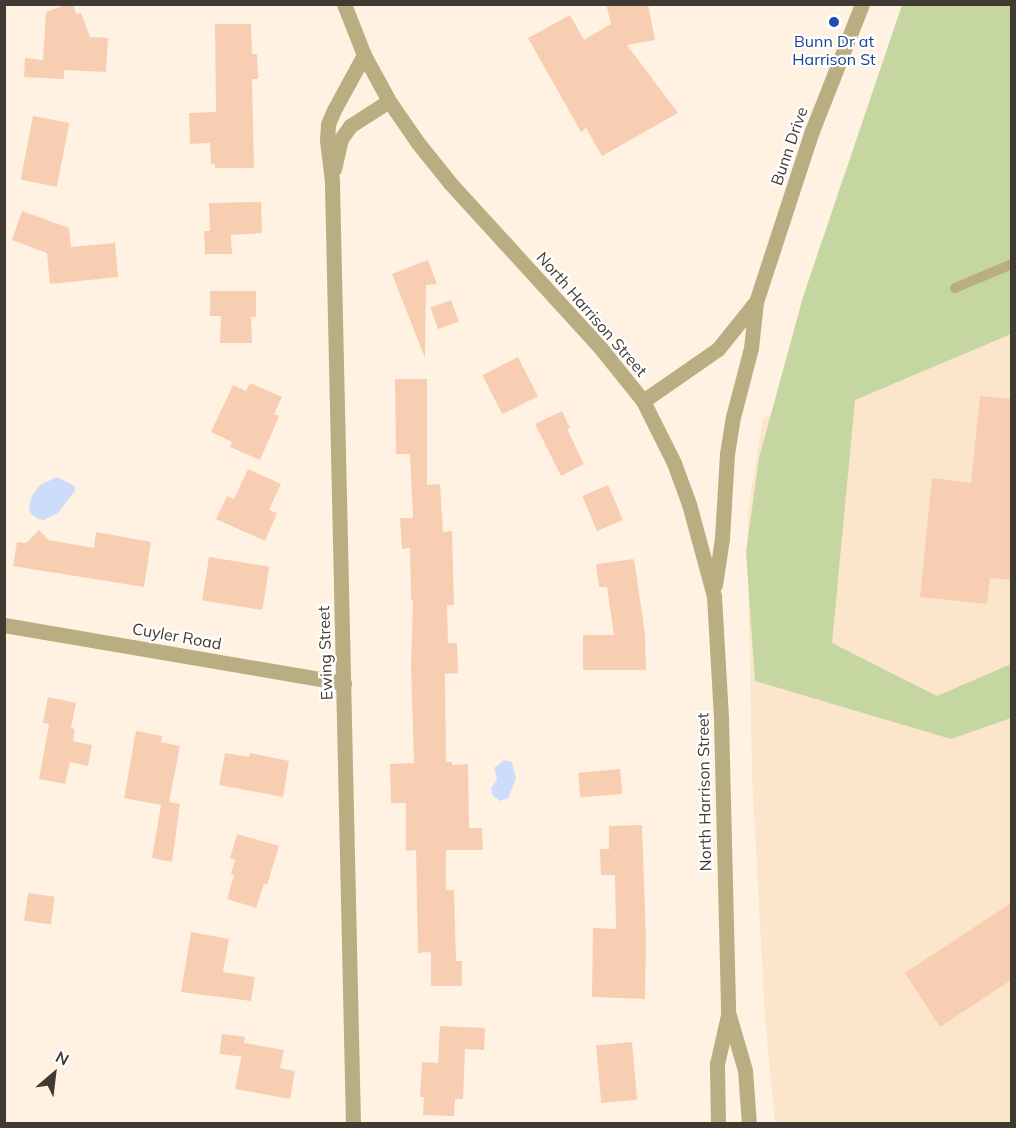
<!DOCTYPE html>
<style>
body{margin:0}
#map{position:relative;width:1016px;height:1128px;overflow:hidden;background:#fff2e2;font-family:Mulish,sans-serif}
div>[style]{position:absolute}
.built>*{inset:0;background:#fbe5cb}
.green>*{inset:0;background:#c5d6a0}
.water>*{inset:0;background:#ccdcfa}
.building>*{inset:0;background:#f8ceb3;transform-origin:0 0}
.service>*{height:10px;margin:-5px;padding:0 5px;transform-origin:5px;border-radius:5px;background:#b9ad82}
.minor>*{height:15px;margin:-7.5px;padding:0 7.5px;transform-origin:7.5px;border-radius:7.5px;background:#b9ad82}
.tertiary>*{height:15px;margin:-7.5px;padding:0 7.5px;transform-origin:7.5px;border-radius:7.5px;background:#b9ad82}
.dots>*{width:16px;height:16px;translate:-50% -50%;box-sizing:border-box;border:3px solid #fff;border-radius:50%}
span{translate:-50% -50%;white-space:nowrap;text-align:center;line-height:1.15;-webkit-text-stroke:4.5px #fff;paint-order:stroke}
.transit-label{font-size:16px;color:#164399}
.street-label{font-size:16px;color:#403a32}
.frame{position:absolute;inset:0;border:6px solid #403a32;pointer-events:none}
.north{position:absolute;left:24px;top:1044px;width:60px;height:60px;-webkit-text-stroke:4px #fff;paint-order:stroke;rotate:28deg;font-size:16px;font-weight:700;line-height:24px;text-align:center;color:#403a32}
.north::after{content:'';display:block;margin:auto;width:21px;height:27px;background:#403a32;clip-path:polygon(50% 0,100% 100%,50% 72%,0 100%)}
</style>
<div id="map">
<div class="built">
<div style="clip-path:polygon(1011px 318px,1011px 1123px,775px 1123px,765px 1018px,752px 774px,748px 563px,748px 510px,763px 418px)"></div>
</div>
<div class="green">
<div style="clip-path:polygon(902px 5px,1011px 5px,1011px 334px,855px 400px,832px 643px,937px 696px,1011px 664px,1011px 718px,951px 739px,755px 681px,746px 552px,759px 458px,803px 297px)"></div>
</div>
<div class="water">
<div style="clip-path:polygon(57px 477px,75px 486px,75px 491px,58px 513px,44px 520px,38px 519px,31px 514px,29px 507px,32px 496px,40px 485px)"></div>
<div style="clip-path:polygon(504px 760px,512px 762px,516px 779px,508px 798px,500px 801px,493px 796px,491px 789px,497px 779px,494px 768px)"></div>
</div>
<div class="building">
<div style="clip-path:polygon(67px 4px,73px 4px,76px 14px,81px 13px,90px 37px,108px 38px,106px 72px,64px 70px,64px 79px,24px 77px,25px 58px,43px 60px,46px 12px)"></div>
<div style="clip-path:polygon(606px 4px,648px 4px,655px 40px,627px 45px,678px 113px,602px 156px,586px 128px,581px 132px,528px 38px,570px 15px,584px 40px,611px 24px)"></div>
<div style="clip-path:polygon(215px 24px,251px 24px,252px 54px,257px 54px,258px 79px,252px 79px,254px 168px,215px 168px,215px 164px,211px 164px,210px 143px,190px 144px,189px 113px,216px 112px)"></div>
<div style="left:33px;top:116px;width:37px;height:65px;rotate:11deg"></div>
<div style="clip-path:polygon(261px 202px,262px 233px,231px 235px,232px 254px,205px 254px,204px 231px,210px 231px,209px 203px)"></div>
<div style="clip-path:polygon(22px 211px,69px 228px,71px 247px,115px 243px,118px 277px,50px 284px,47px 253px,12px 240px)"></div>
<div style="clip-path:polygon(428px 260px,437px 284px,426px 285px,425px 358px,392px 274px)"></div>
<div style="clip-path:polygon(210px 291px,256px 291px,256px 317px,251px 317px,252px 343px,220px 343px,221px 316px,210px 316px)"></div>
<div style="left:451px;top:300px;width:23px;height:22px;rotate:70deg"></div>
<div style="left:518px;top:357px;width:44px;height:40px;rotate:63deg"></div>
<div style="clip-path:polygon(395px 379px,427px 379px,427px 485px,440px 484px,443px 532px,452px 531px,454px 605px,447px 605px,448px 643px,457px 643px,458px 673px,445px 674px,446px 762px,452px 762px,452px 765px,468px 764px,469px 828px,482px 828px,483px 850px,446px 850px,446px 890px,454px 890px,456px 961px,462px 961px,462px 986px,431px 986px,431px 952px,418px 953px,416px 850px,406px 851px,406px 803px,391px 803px,390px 764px,414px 763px,411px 666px,413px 600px,411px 600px,410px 548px,402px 549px,400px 518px,413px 518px,410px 454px,396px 454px)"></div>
<div style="clip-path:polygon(250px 383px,282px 397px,274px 414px,279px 416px,260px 460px,230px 447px,232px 442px,211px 432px,233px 385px,246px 391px)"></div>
<div style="clip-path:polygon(980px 396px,1011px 399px,1011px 580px,990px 578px,987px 604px,920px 597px,932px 478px,971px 483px)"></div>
<div style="clip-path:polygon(562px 411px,570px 428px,567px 429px,584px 464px,561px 476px,535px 424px)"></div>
<div style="clip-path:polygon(248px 469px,281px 484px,269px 510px,277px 513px,265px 541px,216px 519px,227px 496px,234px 499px)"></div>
<div style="left:608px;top:485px;width:38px;height:28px;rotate:67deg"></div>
<div style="clip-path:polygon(39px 530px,49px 540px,94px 548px,96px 532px,151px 542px,144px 587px,13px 566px,17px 542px,26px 543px)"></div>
<div style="left:209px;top:557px;width:61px;height:44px;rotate:9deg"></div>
<div style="clip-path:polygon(634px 559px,645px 634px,646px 670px,583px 670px,583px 635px,614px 635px,607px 587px,599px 587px,596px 564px)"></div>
<div style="clip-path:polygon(48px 697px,76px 703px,71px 728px,75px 729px,73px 741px,92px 745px,88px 766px,70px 762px,65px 784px,39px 779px,49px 724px,43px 723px)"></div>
<div style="clip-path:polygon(136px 731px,162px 736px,161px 742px,180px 746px,169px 802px,180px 804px,172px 862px,152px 858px,161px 805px,124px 798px)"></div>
<div style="clip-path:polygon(225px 753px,249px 757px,250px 753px,289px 761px,283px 797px,219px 785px)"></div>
<div style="left:620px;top:769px;width:25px;height:42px;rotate:85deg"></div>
<div style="clip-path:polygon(642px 825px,646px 938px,645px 999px,592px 997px,593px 928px,616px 929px,615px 875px,601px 875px,600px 849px,609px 849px,609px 826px)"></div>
<div style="clip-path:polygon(237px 834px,279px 846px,267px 885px,264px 884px,256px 908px,227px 899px,234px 875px,231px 874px,235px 860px,230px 858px)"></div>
<div style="left:28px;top:893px;width:27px;height:28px;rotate:8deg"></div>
<div style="clip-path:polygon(1011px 903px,1011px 980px,940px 1027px,905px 973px)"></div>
<div style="clip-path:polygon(191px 932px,229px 939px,223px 972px,255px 977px,251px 1001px,181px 992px)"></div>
<div style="clip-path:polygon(440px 1026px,485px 1028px,484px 1050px,465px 1049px,463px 1099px,455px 1099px,454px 1116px,423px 1115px,424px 1097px,420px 1097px,422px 1062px,438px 1063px)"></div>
<div style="left:222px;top:1034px;width:23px;height:20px;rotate:7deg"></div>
<div style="left:632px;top:1042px;width:58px;height:36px;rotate:85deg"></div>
<div style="clip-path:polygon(244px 1043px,284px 1050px,280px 1068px,295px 1071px,290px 1099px,235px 1089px)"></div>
</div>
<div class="service">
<div style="left:955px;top:288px;width:62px;rotate:-22.8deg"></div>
</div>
<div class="minor">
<div style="left:334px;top:169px;width:31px;rotate:-77deg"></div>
<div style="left:341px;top:139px;width:16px;rotate:-55deg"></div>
<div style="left:350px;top:126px;width:46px;rotate:-32.7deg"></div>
<div style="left:4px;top:625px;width:345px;rotate:9.7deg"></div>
<div style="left:353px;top:1124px;width:943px;rotate:-91.28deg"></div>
<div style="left:332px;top:181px;width:41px;rotate:-97deg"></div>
<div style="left:327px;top:140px;width:16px;rotate:-86deg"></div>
<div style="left:328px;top:124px;width:15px;rotate:-67deg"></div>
<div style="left:334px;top:110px;width:63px;rotate:-61.4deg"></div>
</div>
<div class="tertiary">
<div style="left:344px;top:4px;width:55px;rotate:68.6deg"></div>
<div style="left:364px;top:55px;width:52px;rotate:61.5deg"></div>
<div style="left:389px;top:101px;width:51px;rotate:55.4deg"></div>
<div style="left:418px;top:143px;width:51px;rotate:51.3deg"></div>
<div style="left:450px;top:183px;width:221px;rotate:47.6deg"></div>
<div style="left:599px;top:346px;width:70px;rotate:51.3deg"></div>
<div style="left:643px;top:401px;width:69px;rotate:63.4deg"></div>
<div style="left:674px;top:463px;width:44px;rotate:69.9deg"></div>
<div style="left:689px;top:504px;width:95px;rotate:74.8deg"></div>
<div style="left:714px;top:596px;width:123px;rotate:86.7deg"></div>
<div style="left:721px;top:719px;width:293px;rotate:88.6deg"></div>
<div style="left:728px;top:1012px;width:60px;rotate:73.7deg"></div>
<div style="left:745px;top:1070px;width:54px;rotate:85.8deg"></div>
<div style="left:643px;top:401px;width:91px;rotate:-34.7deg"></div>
<div style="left:718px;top:349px;width:58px;rotate:-51.3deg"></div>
<div style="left:715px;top:585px;width:48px;rotate:-81.5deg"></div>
<div style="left:722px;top:538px;width:84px;rotate:-86.6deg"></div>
<div style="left:727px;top:454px;width:37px;rotate:-81deg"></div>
<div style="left:733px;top:417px;width:71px;rotate:-75.4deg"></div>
<div style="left:751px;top:348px;width:46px;rotate:-83.8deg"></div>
<div style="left:756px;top:302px;width:180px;rotate:-71.9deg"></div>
<div style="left:812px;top:131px;width:136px;rotate:-68.5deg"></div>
<div style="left:718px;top:1124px;width:60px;rotate:-91deg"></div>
<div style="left:717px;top:1064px;width:50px;rotate:-77.3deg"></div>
</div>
<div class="dots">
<div style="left:834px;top:22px;background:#1a4fb4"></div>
</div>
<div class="transit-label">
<span style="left:834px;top:50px">Bunn Dr at<br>Harrison St</span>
</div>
<div class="street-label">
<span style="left:789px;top:146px;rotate:-71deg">Bunn Drive</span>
<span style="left:592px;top:314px;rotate:49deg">North Harrison Street</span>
<span style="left:177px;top:636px;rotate:10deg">Cuyler Road</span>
<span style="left:325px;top:653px;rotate:-92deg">Ewing Street</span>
<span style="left:704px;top:792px;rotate:-91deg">North Harrison Street</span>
</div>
<div class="frame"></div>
<div class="north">N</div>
</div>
